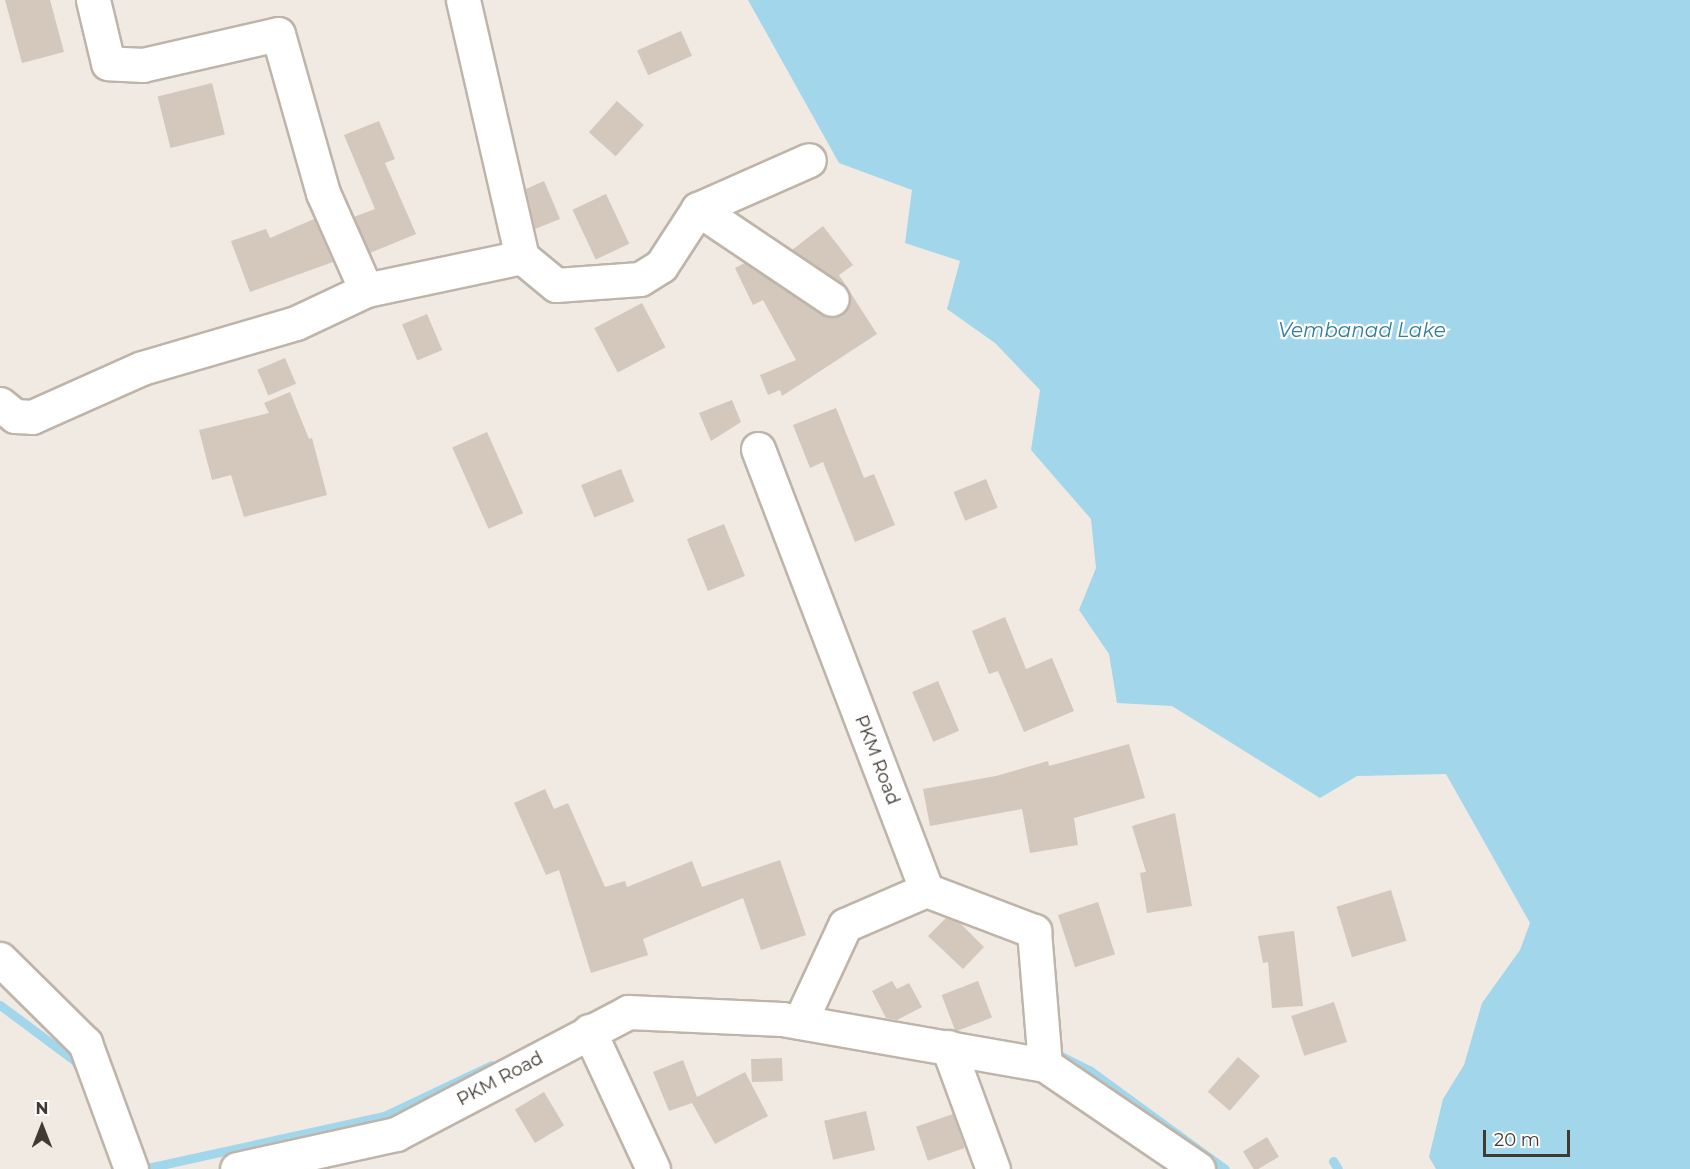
<!DOCTYPE html>
<style>
body{margin:0}
#map{position:relative;width:1690px;height:1169px;overflow:hidden;background:#f0eae3;font-family:Montserrat,sans-serif}
div>[style]{position:absolute}
.water>*{inset:0;background:#a1d6eb}
.stream>*{height:9px;margin:-4.5px;padding:0 4.5px;transform-origin:4.5px;border-radius:4.5px;background:#a1d6eb}
.building>*{inset:0;background:#d4c7bc;transform-origin:0 0}
.roads{filter:drop-shadow(2px 0 #beb4a9) drop-shadow(-2px 0 #beb4a9) drop-shadow(0 2px #beb4a9) drop-shadow(0 -2px #beb4a9)}
.minor>*{height:33px;margin:-16.5px;padding:0 16.5px;transform-origin:16.5px;border-radius:16.5px;background:#fff}
span{translate:-50% -50%;white-space:nowrap;text-align:center;line-height:1.15;-webkit-text-stroke:4.5px #fff;paint-order:stroke}
.street-label{font-size:18px;color:#413a33}
.water-label{font-size:20px;color:#327e9f;font-style:italic}
.north{position:absolute;left:12px;top:1097px;width:60px;height:60px;-webkit-text-stroke:4px #fff;paint-order:stroke;rotate:0deg;font-size:16px;font-weight:700;line-height:24px;text-align:center;color:#413a33}
.north::after{content:'';display:block;margin:auto;width:21px;height:27px;background:#413a33;clip-path:polygon(50% 0,100% 100%,50% 72%,0 100%)}
.scale{position:absolute;left:1483px;top:1130px;width:87px;height:27px;box-sizing:border-box;border:3px solid #413a33;border-top:0;padding-left:8px;font-size:18px;line-height:21px;white-space:nowrap;color:#413a33;-webkit-text-stroke:4px #fff;paint-order:stroke}
</style>
<div id="map">
<div class="water">
<div style="clip-path:polygon(748px 0,1690px 0,1690px 1169px,1436px 1169px,1429px 1157px,1443px 1099px,1464px 1065px,1482px 1003px,1520px 950px,1530px 923px,1446px 774px,1357px 776px,1320px 798px,1172px 706px,1117px 703px,1109px 654px,1079px 610px,1096px 568px,1091px 519px,1031px 450px,1040px 390px,995px 343px,947px 309px,960px 261px,905px 243px,912px 190px,839px 163px)"></div>
</div>
<div class="stream">
<div style="left:0;top:1005px;width:94px;rotate:36.7deg"></div>
<div style="left:75px;top:1061px;width:10px;rotate:61deg"></div>
<div style="left:1057px;top:1054px;width:36px;rotate:27deg"></div>
<div style="left:1089px;top:1070px;width:168px;rotate:36.1deg"></div>
<div style="left:1333px;top:1161px;width:9px;rotate:58deg"></div>
<div style="left:143px;top:1169px;width:247px;rotate:-12.4deg"></div>
<div style="left:384px;top:1116px;width:119px;rotate:-25.3deg"></div>
</div>
<div class="building">
<div style="clip-path:polygon(5px 0,50px 0,64px 52px,22px 63px)"></div>
<div style="left:681px;top:31px;width:27px;height:48px;rotate:66deg"></div>
<div style="left:212px;top:83px;width:53px;height:56px;rotate:76deg"></div>
<div style="left:617px;top:101px;width:36px;height:42px;rotate:42deg"></div>
<div style="clip-path:polygon(379px 121px,395px 159px,385px 163px,416px 234px,370px 253px,354px 217px,375px 209px,344px 135px)"></div>
<div style="clip-path:polygon(544px 181px,560px 219px,535px 229px,526px 189px)"></div>
<div style="left:606px;top:194px;width:55px;height:37px;rotate:65deg"></div>
<div style="clip-path:polygon(314px 219px,333px 262px,250px 292px,231px 241px,266px 229px,270px 238px)"></div>
<div style="clip-path:polygon(823px 226px,853px 265px,839px 275px,877px 334px,782px 396px,780px 390px,768px 395px,760px 375px,796px 360px,763px 300px,753px 305px,735px 268px,745px 263px,822px 315px,840px 316px,848px 309px,849px 290px,792px 250px)"></div>
<div style="left:642px;top:303px;width:50px;height:54px;rotate:62deg"></div>
<div style="left:427px;top:314px;width:39px;height:27px;rotate:67deg"></div>
<div style="left:285px;top:358px;width:28px;height:30px;rotate:67deg"></div>
<div style="clip-path:polygon(290px 392px,309px 439px,312px 438px,327px 495px,244px 517px,231px 475px,212px 480px,199px 430px,269px 413px,264px 403px)"></div>
<div style="clip-path:polygon(732px 400px,741px 422px,711px 441px,699px 413px)"></div>
<div style="clip-path:polygon(836px 408px,864px 478px,874px 474px,895px 525px,855px 542px,823px 462px,810px 468px,793px 425px)"></div>
<div style="left:487px;top:432px;width:89px;height:38px;rotate:66deg"></div>
<div style="left:621px;top:469px;width:35px;height:43px;rotate:68deg"></div>
<div style="left:986px;top:479px;width:31px;height:35px;rotate:68deg"></div>
<div style="left:724px;top:524px;width:56px;height:40px;rotate:68deg"></div>
<div style="clip-path:polygon(1005px 617px,1026px 669px,1052px 658px,1074px 711px,1024px 732px,998px 671px,989px 674px,972px 631px)"></div>
<div style="left:938px;top:681px;width:54px;height:28px;rotate:67deg"></div>
<div style="clip-path:polygon(1129px 744px,1145px 798px,1074px 818px,1078px 845px,1030px 853px,1022px 809px,930px 826px,923px 789px,996px 776px,1048px 761px,1049px 766px)"></div>
<div style="clip-path:polygon(545px 789px,554px 809px,568px 803px,605px 887px,625px 881px,627px 887px,692px 861px,702px 887px,780px 860px,806px 935px,761px 950px,743px 898px,643px 939px,648px 955px,591px 973px,559px 870px,546px 875px,514px 803px)"></div>
<div style="clip-path:polygon(1175px 813px,1192px 906px,1147px 913px,1140px 873px,1146px 872px,1132px 826px)"></div>
<div style="left:1391px;top:890px;width:53px;height:57px;rotate:73deg"></div>
<div style="left:1098px;top:902px;width:55px;height:42px;rotate:72deg"></div>
<div style="clip-path:polygon(946px 918px,959px 922px,984px 947px,963px 969px,928px 936px)"></div>
<div style="clip-path:polygon(1294px 931px,1303px 1006px,1272px 1008px,1268px 962px,1263px 963px,1258px 936px)"></div>
<div style="clip-path:polygon(892px 981px,897px 989px,909px 983px,922px 1007px,897px 1020px,886px 1018px,872px 991px)"></div>
<div style="left:978px;top:981px;width:39px;height:39px;rotate:69deg"></div>
<div style="left:1334px;top:1002px;width:42px;height:45px;rotate:72deg"></div>
<div style="left:1238px;top:1057px;width:29px;height:46px;rotate:41deg"></div>
<div style="left:782px;top:1058px;width:23px;height:31px;rotate:88deg"></div>
<div style="clip-path:polygon(683px 1060px,697px 1097px,745px 1072px,768px 1116px,715px 1144px,692px 1103px,669px 1111px,653px 1072px)"></div>
<div style="left:544px;top:1092px;width:39px;height:34px;rotate:59deg"></div>
<div style="left:866px;top:1111px;width:40px;height:43px;rotate:77deg"></div>
<div style="left:953px;top:1114px;width:36px;height:39px;rotate:71deg"></div>
<div style="left:1267px;top:1137px;width:23px;height:28px;rotate:59deg"></div>
</div>
<div class="roads">
<div class="minor">
<div style="left:463px;top:0;width:264px;rotate:77.1deg"></div>
<div style="left:698px;top:209px;width:161px;rotate:33.9deg"></div>
<div style="left:366px;top:290px;width:159px;rotate:-11.9deg"></div>
<div style="left:522px;top:257px;width:44px;rotate:39.5deg"></div>
<div style="left:556px;top:285px;width:84px;rotate:-4.1deg"></div>
<div style="left:640px;top:279px;width:25px;rotate:-32deg"></div>
<div style="left:661px;top:266px;width:68px;rotate:-57deg"></div>
<div style="left:698px;top:209px;width:121px;rotate:-23.8deg"></div>
<div style="left:0;top:404px;width:19px;rotate:39deg"></div>
<div style="left:15px;top:416px;width:17px;rotate:3deg"></div>
<div style="left:32px;top:417px;width:120px;rotate:-24deg"></div>
<div style="left:142px;top:368px;width:160px;rotate:-16.3deg"></div>
<div style="left:296px;top:323px;width:77px;rotate:-25.2deg"></div>
<div style="left:366px;top:290px;width:106px;rotate:-113.9deg"></div>
<div style="left:323px;top:193px;width:165px;rotate:-105.8deg"></div>
<div style="left:278px;top:34px;width:139px;rotate:167.1deg"></div>
<div style="left:143px;top:65px;width:35px;rotate:-177deg"></div>
<div style="left:108px;top:63px;width:65px;rotate:-103.4deg"></div>
<div style="left:758px;top:449px;width:472px;rotate:69.1deg"></div>
<div style="left:926px;top:890px;width:88px;rotate:156.6deg"></div>
<div style="left:845px;top:925px;width:107px;rotate:114.9deg"></div>
<div style="left:926px;top:890px;width:116px;rotate:20.8deg"></div>
<div style="left:1034px;top:931px;width:134px;rotate:85.3deg"></div>
<div style="left:0;top:959px;width:120px;rotate:44.7deg"></div>
<div style="left:85px;top:1043px;width:134px;rotate:69.9deg"></div>
<div style="left:589px;top:1031px;width:152px;rotate:65.1deg"></div>
<div style="left:948px;top:1047px;width:130px;rotate:69.8deg"></div>
<div style="left:237px;top:1169px;width:163px;rotate:-12.4deg"></div>
<div style="left:396px;top:1134px;width:262px;rotate:-27.7deg"></div>
<div style="left:628px;top:1012px;width:154px;rotate:2.6deg"></div>
<div style="left:782px;top:1019px;width:267px;rotate:9.9deg"></div>
<div style="left:1045px;top:1065px;width:185px;rotate:34.2deg"></div>
</div>
</div>
<div class="street-label">
<span style="left:877px;top:760px;rotate:69deg">PKM Road</span>
<span style="left:500px;top:1079px;rotate:-28deg">PKM Road</span>
</div>
<div class="water-label">
<span style="left:1362px;top:330px">Vembanad Lake</span>
</div>
<div class="north">N</div>
<div class="scale">20 m</div>
</div>
